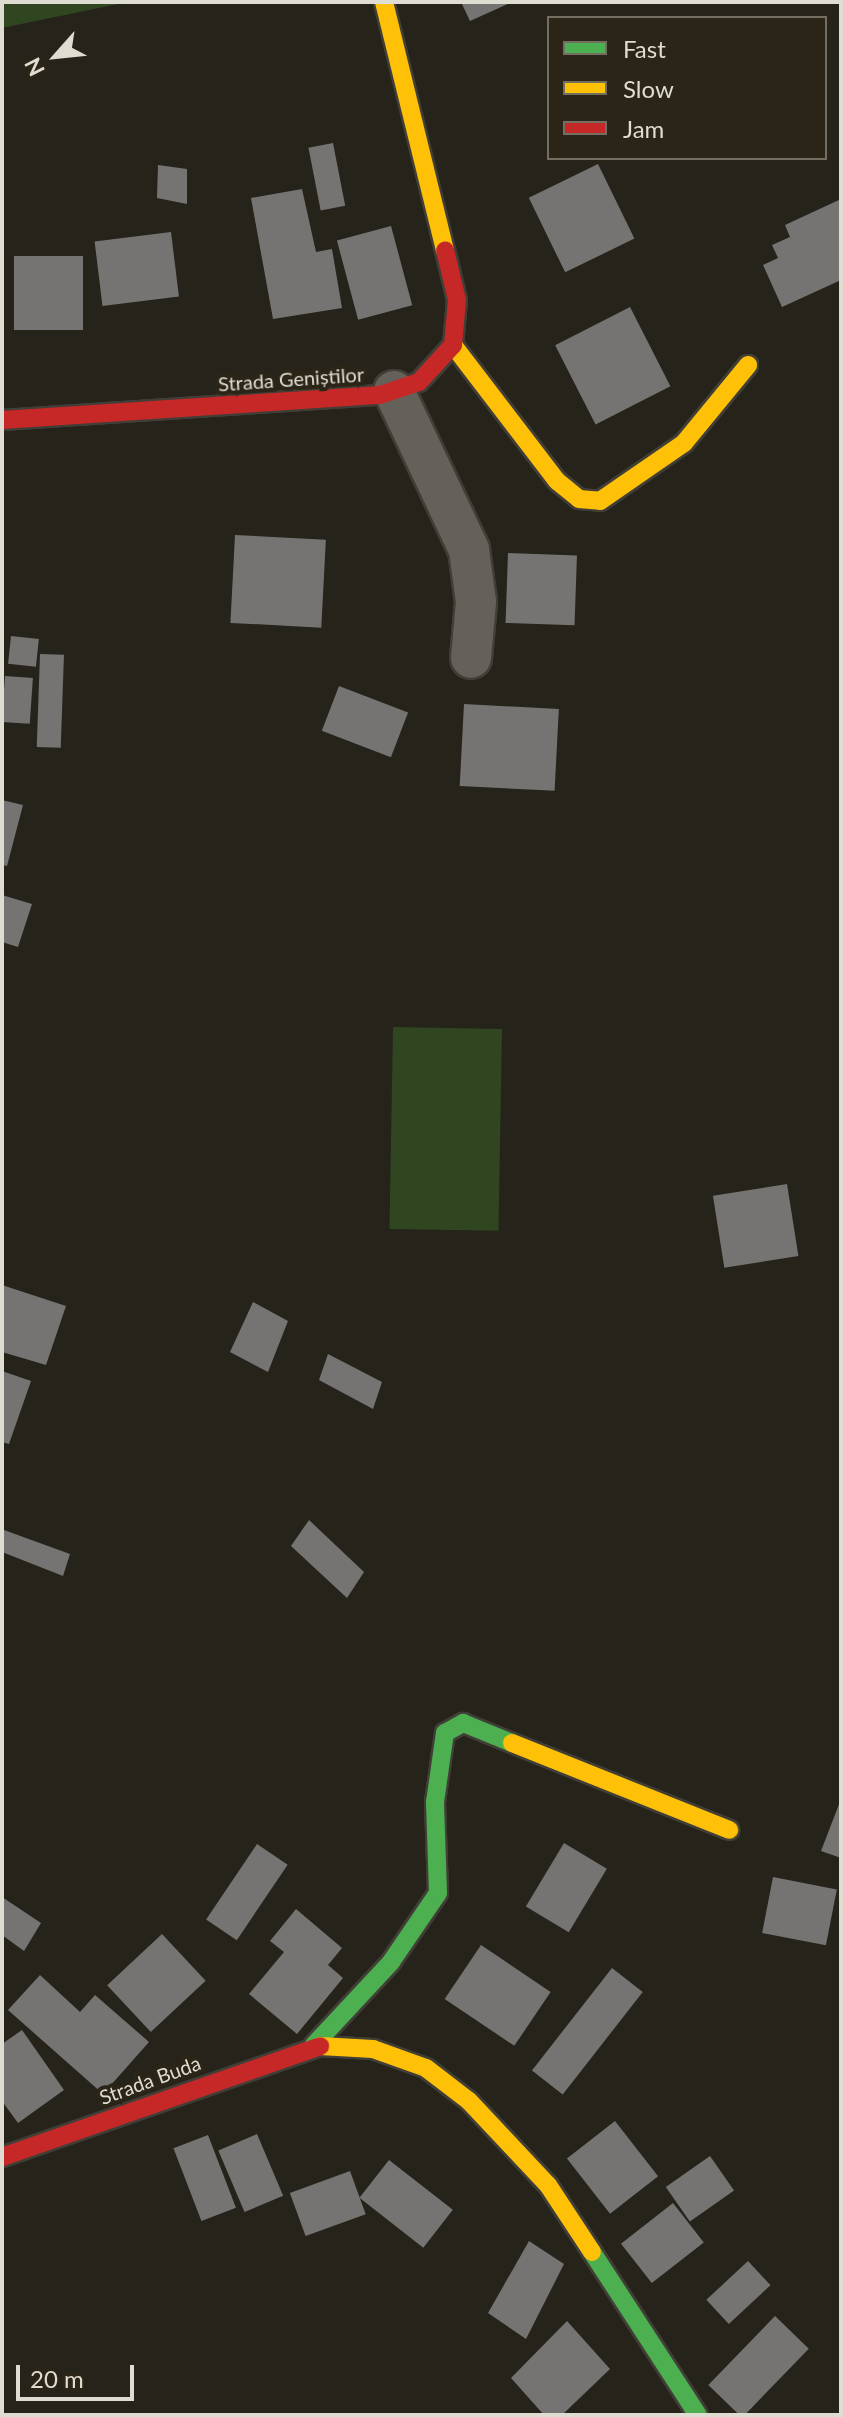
<!DOCTYPE html>
<meta charset="utf-8">
<style>
body{margin:0}
#map{position:relative;width:843px;height:2417px;overflow:hidden;background:#26231a;font-family:Lato,sans-serif}
div>[style]{position:absolute}
.green>*{inset:0;background:#2f4620;transform-origin:0 0}
.building>*{inset:0;background:#767373;transform-origin:0 0}
.roads{filter:drop-shadow(2px 0 #403e37) drop-shadow(-2px 0 #403e37) drop-shadow(0 2px #403e37) drop-shadow(0 -2px #403e37)}
.street>*{height:40px;margin:-20px;padding:0 20px;transform-origin:20px;border-radius:20px;background:#64615b}
.fast>*{height:18px;margin:-9px;padding:0 9px;transform-origin:9px;border-radius:9px;background:#4caf50}
.slow>*{height:18px;margin:-9px;padding:0 9px;transform-origin:9px;border-radius:9px;background:#ffc107}
.jam>*{height:18px;margin:-9px;padding:0 9px;transform-origin:9px;border-radius:9px;background:#c62828}
span{translate:-50% -50%;white-space:nowrap;text-align:center;line-height:1.15;-webkit-text-stroke:8px #2a2516;paint-order:stroke}
.street-label{font-size:20px;color:#dfdcd2}
.frame{position:absolute;inset:0;border:4px solid #dfdcd2;pointer-events:none}
.legend{position:absolute;left:547px;top:16px;width:280px;height:144px;box-sizing:border-box;background:#2a2516;border:2px solid #726e61;margin:0;padding:10px 14px;list-style:none;font-size:24px;color:#dfdcd2}
.legend li{display:flex;align-items:center;gap:16px;height:40px}
.legend b{width:40px;border:2px solid #726e61}
.north{position:absolute;left:16px;top:16px;width:80px;height:80px;-webkit-text-stroke:6px #2a2516;paint-order:stroke;rotate:243deg;font-size:22px;font-weight:700;line-height:32px;text-align:center;color:#dfdcd2}
.north::after{content:'';display:block;margin:auto;width:28px;height:36px;background:#dfdcd2;clip-path:polygon(50% 0,100% 100%,50% 72%,0 100%)}
.scale{position:absolute;left:16px;top:2365px;width:118px;height:36px;box-sizing:border-box;border:4px solid #dfdcd2;border-top:0;padding-left:10px;font-size:24px;line-height:28px;white-space:nowrap;color:#dfdcd2;-webkit-text-stroke:6px #2a2516;paint-order:stroke}
</style>
<div id="map">
<div class="green">
<div style="clip-path:polygon(2px 2px,128px 2px,2px 28px)"></div>
<div style="left:393px;top:1027px;width:109px;height:202px;rotate:1deg"></div>
</div>
<div class="building">
<div style="clip-path:polygon(461px 2px,512px 2px,470px 21px)"></div>
<div style="left:333px;top:143px;width:64px;height:25px;rotate:79deg"></div>
<div style="left:598px;top:164px;width:83px;height:77px;rotate:64deg"></div>
<div style="clip-path:polygon(158px 165px,187px 169px,187px 204px,157px 198px)"></div>
<div style="clip-path:polygon(302px 189px,316px 252px,332px 249px,342px 308px,273px 319px,251px 198px)"></div>
<div style="clip-path:polygon(841px 199px,841px 280px,782px 307px,763px 265px,778px 258px,772px 245px,790px 237px,785px 225px)"></div>
<div style="left:391px;top:226px;width:82px;height:56px;rotate:75deg"></div>
<div style="left:171px;top:232px;width:65px;height:77px;rotate:83deg"></div>
<div style="left:14px;top:256px;width:69px;height:74px"></div>
<div style="left:630px;top:307px;width:89px;height:84px;rotate:63deg"></div>
<div style="left:235px;top:535px;width:91px;height:88px;rotate:3deg"></div>
<div style="left:508px;top:553px;width:69px;height:70px;rotate:2deg"></div>
<div style="left:11px;top:636px;width:28px;height:28px;rotate:6deg"></div>
<div style="left:40px;top:654px;width:24px;height:93px;rotate:2deg"></div>
<div style="left:5px;top:676px;width:28px;height:46px;rotate:4deg"></div>
<div style="left:339px;top:686px;width:74px;height:48px;rotate:21deg"></div>
<div style="left:464px;top:704px;width:95px;height:82px;rotate:3deg"></div>
<div style="clip-path:polygon(2px 800px,23px 805px,7px 866px,2px 865px)"></div>
<div style="clip-path:polygon(2px 895px,32px 904px,18px 947px,2px 942px)"></div>
<div style="left:787px;top:1184px;width:73px;height:75px;rotate:81deg"></div>
<div style="clip-path:polygon(2px 1285px,66px 1306px,46px 1365px,2px 1352px)"></div>
<div style="clip-path:polygon(253px 1302px,288px 1321px,268px 1372px,230px 1352px)"></div>
<div style="clip-path:polygon(328px 1354px,382px 1382px,373px 1409px,319px 1380px)"></div>
<div style="clip-path:polygon(2px 1371px,31px 1381px,9px 1444px,2px 1442px)"></div>
<div style="clip-path:polygon(309px 1520px,364px 1572px,347px 1598px,291px 1546px)"></div>
<div style="clip-path:polygon(4px 1530px,70px 1554px,63px 1576px,2px 1552px)"></div>
<div style="clip-path:polygon(841px 1799px,841px 1858px,821px 1851px)"></div>
<div style="left:564px;top:1843px;width:50px;height:74px;rotate:31deg"></div>
<div style="left:257px;top:1844px;width:37px;height:91px;rotate:34deg"></div>
<div style="left:773px;top:1877px;width:65px;height:57px;rotate:11deg"></div>
<div style="clip-path:polygon(2px 1897px,41px 1923px,24px 1951px,2px 1935px)"></div>
<div style="clip-path:polygon(296px 1909px,342px 1948px,328px 1965px,343px 1978px,297px 2034px,249px 1994px,284px 1952px,270px 1941px)"></div>
<div style="left:162px;top:1934px;width:64px;height:75px;rotate:47deg"></div>
<div style="left:481px;top:1945px;width:84px;height:65px;rotate:34deg"></div>
<div style="left:612px;top:1968px;width:39px;height:130px;rotate:38deg"></div>
<div style="clip-path:polygon(40px 1975px,80px 2012px,95px 1995px,149px 2042px,103px 2094px,8px 2010px)"></div>
<div style="clip-path:polygon(22px 2030px,64px 2090px,18px 2123px,2px 2101px,2px 2044px)"></div>
<div style="left:615px;top:2121px;width:70px;height:61px;rotate:52deg"></div>
<div style="left:257px;top:2134px;width:67px;height:42px;rotate:67deg"></div>
<div style="left:208px;top:2135px;width:78px;height:37px;rotate:69deg"></div>
<div style="left:710px;top:2156px;width:42px;height:54px;rotate:55deg"></div>
<div style="left:389px;top:2160px;width:81px;height:48px;rotate:38deg"></div>
<div style="left:350px;top:2171px;width:46px;height:64px;rotate:70deg"></div>
<div style="left:673px;top:2203px;width:50px;height:66px;rotate:52deg"></div>
<div style="clip-path:polygon(529px 2241px,564px 2264px,526px 2339px,488px 2313px)"></div>
<div style="left:748px;top:2261px;width:33px;height:57px;rotate:47deg"></div>
<div style="left:775px;top:2316px;width:47px;height:96px;rotate:44deg"></div>
<div style="clip-path:polygon(567px 2321px,610px 2369px,562px 2415px,544px 2415px,511px 2378px)"></div>
</div>
<div class="roads">
<div class="street">
<div style="left:394px;top:391px;width:176px;rotate:64.7deg"></div>
<div style="left:469px;top:550px;width:52px;rotate:82.3deg"></div>
<div style="left:476px;top:602px;width:56px;rotate:95.1deg"></div>
</div>
<div class="fast">
<div style="left:313px;top:2046px;width:115px;rotate:-47.1deg"></div>
<div style="left:391px;top:1962px;width:83px;rotate:-55.7deg"></div>
<div style="left:438px;top:1893px;width:91px;rotate:-91.9deg"></div>
<div style="left:435px;top:1802px;width:70px;rotate:-81.8deg"></div>
<div style="left:445px;top:1733px;width:21px;rotate:-29deg"></div>
<div style="left:463px;top:1723px;width:53px;rotate:22.2deg"></div>
<div style="left:592px;top:2252px;width:194px;rotate:57deg"></div>
</div>
<div class="slow">
<div style="left:384px;top:2px;width:255px;rotate:76.2deg"></div>
<div style="left:453px;top:345px;width:171px;rotate:52.6deg"></div>
<div style="left:557px;top:481px;width:28px;rotate:39deg"></div>
<div style="left:579px;top:499px;width:21px;rotate:5deg"></div>
<div style="left:600px;top:501px;width:102px;rotate:-34.6deg"></div>
<div style="left:684px;top:443px;width:101px;rotate:-50.6deg"></div>
<div style="left:512px;top:1743px;width:234px;rotate:21.8deg"></div>
<div style="left:320px;top:2046px;width:53px;rotate:3.2deg"></div>
<div style="left:373px;top:2049px;width:56px;rotate:19.7deg"></div>
<div style="left:426px;top:2068px;width:54px;rotate:37.5deg"></div>
<div style="left:469px;top:2101px;width:115px;rotate:46.8deg"></div>
<div style="left:548px;top:2185px;width:80px;rotate:56.7deg"></div>
</div>
<div class="jam">
<div style="left:2px;top:420px;width:379px;rotate:-3.8deg"></div>
<div style="left:380px;top:395px;width:41px;rotate:-18.4deg"></div>
<div style="left:419px;top:382px;width:50px;rotate:-47.4deg"></div>
<div style="left:453px;top:345px;width:45px;rotate:-84.9deg"></div>
<div style="left:457px;top:300px;width:51px;rotate:-103.5deg"></div>
<div style="left:2px;top:2157px;width:337px;rotate:-19.2deg"></div>
</div>
</div>
<div class="street-label">
<span style="left:291px;top:379px;rotate:-4deg">Strada Geniștilor</span>
<span style="left:150px;top:2080px;rotate:-20deg">Strada Buda</span>
</div>
<div class="frame"></div>
<ul class="legend">
<li><b style="height:10px;background:#4caf50"></b>Fast</li>
<li><b style="height:10px;background:#ffc107"></b>Slow</li>
<li><b style="height:10px;background:#c62828"></b>Jam</li>
</ul>
<div class="north">N</div>
<div class="scale">20 m</div>
</div>
